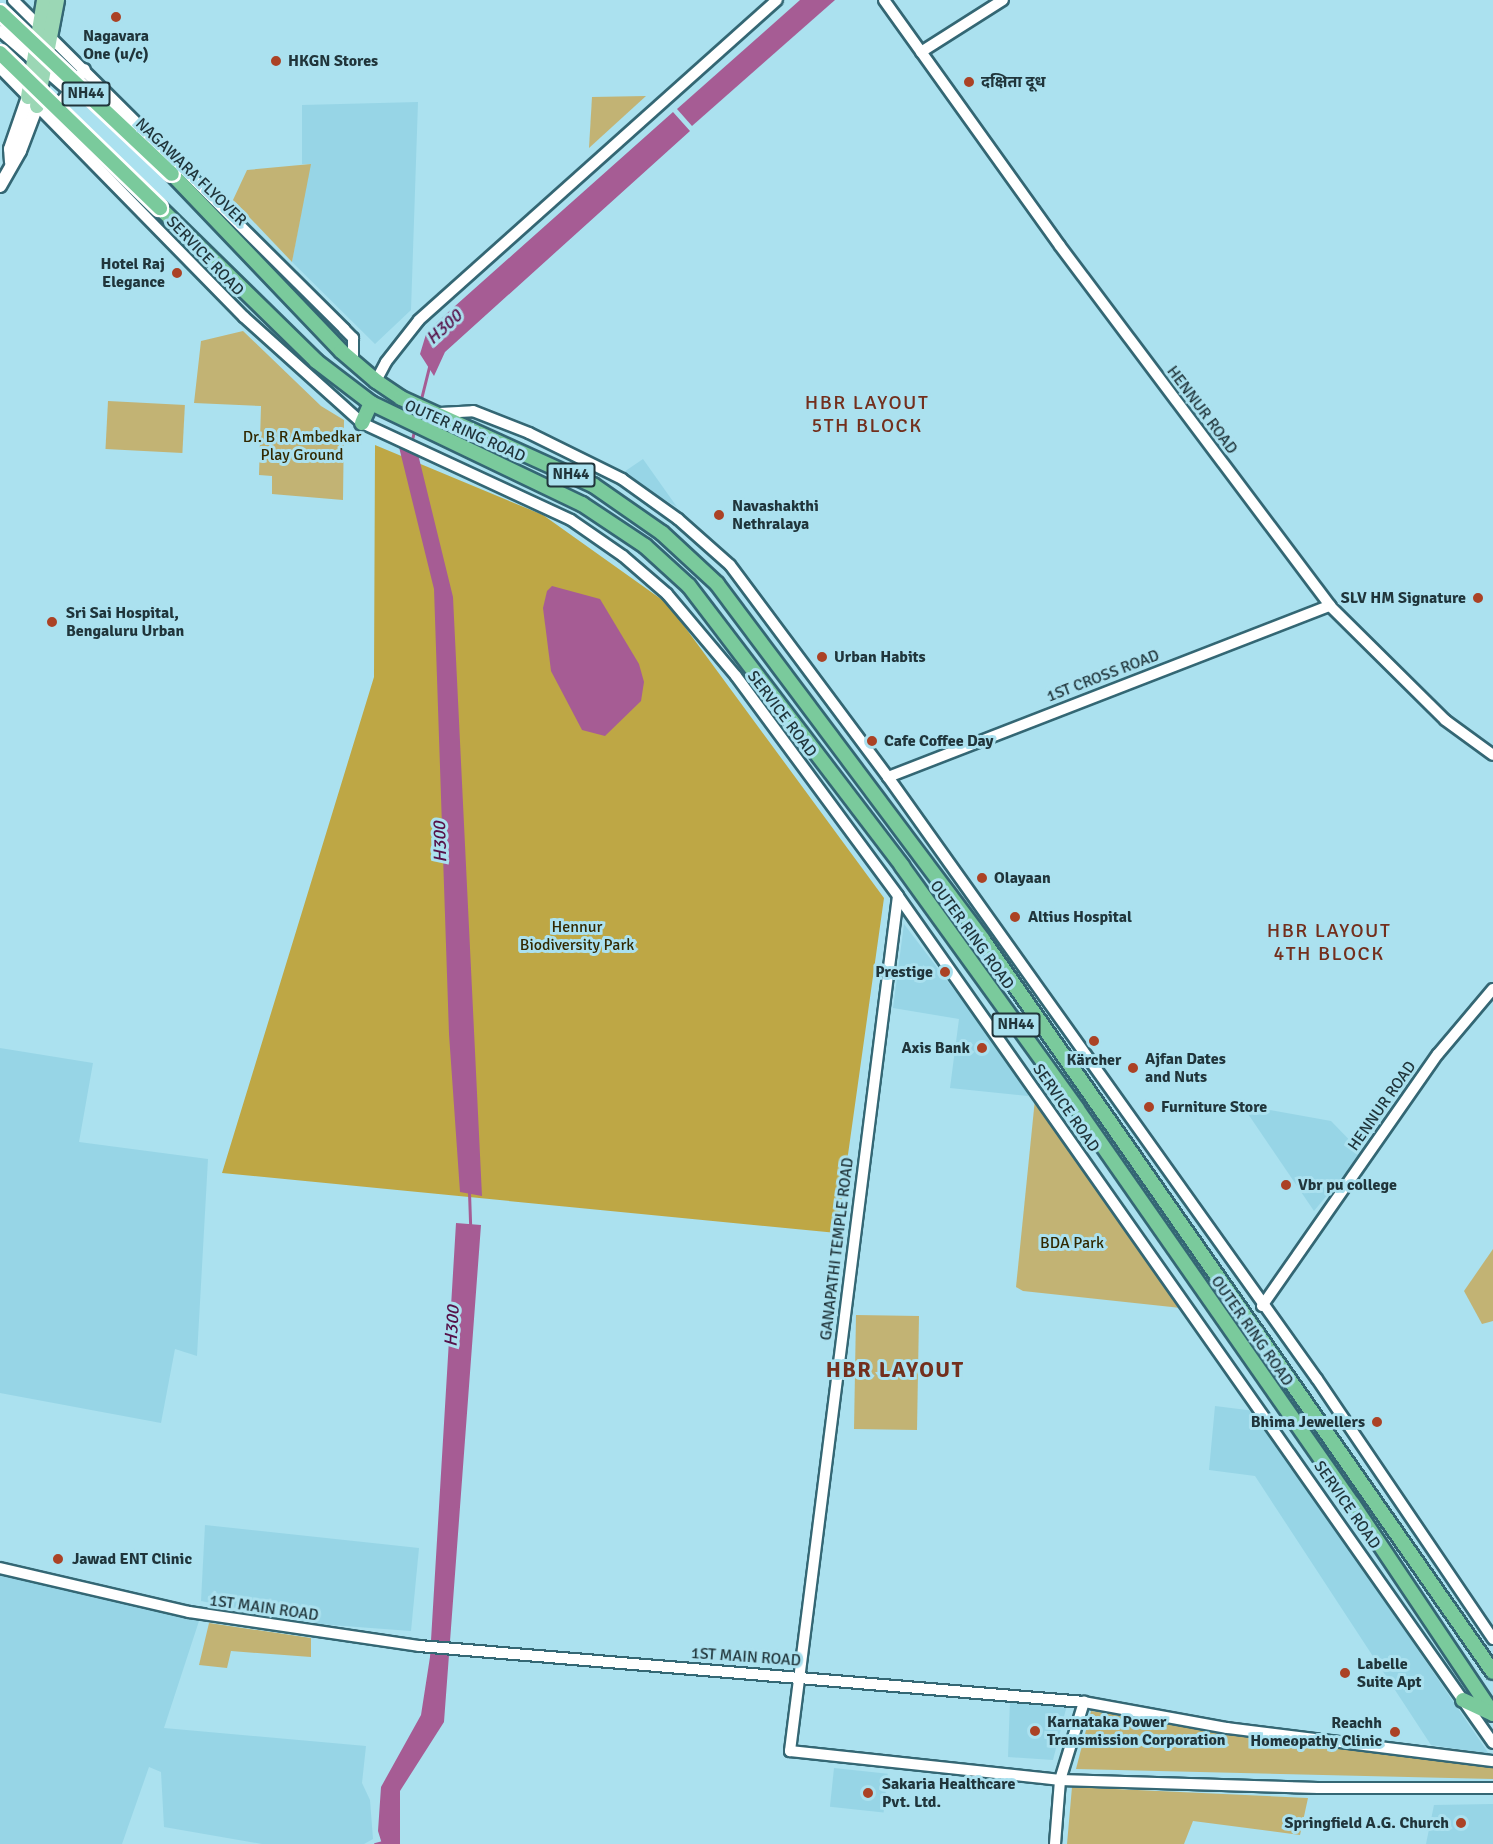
<!DOCTYPE html>
<meta charset="utf-8">
<style>
body{margin:0}
#map{position:relative;width:1493px;height:1844px;overflow:hidden;background:#abe1ef;font-family:Signika,"Noto Sans Devanagari",sans-serif}
div>[style]{position:absolute}
.built>*{inset:0;background:#97d5e6;transform-origin:0 0}
.green>*{inset:0;background:#c2b374;transform-origin:0 0}
.forest>*{inset:0;background:#bea745}
.water>*{inset:0;background:#a65c94}
.stream>*{height:3px;margin:-1.5px;padding:0 1.5px;transform-origin:1.5px;border-radius:1.5px;background:#a65c94}
.roads{filter:drop-shadow(2px 0 #346774) drop-shadow(-2px 0 #346774) drop-shadow(0 2px #346774) drop-shadow(0 -2px #346774)}
.tertiary>*{height:10px;margin:-5px;padding:0 5px;transform-origin:5px;border-radius:5px;background:#fff}
.secondary>*{height:12px;margin:-6px;padding:0 6px;transform-origin:6px;border-radius:6px;background:#fff}
.primary>*{height:14px;margin:-7px;padding:0 7px;transform-origin:7px;border-radius:7px;background:#9bd7b5}
.trunk>*{height:14px;margin:-7px;padding:0 7px;transform-origin:7px;border-radius:7px;background:#7aca9c}
.bridges{filter:drop-shadow(2px 0 #fff) drop-shadow(-2px 0 #fff) drop-shadow(0 2px #fff) drop-shadow(0 -2px #fff)}
.trunk-bridge>*{height:14px;margin:-7px;padding:0 7px;transform-origin:7px;border-radius:7px;background:#7aca9c}
.dots>*{width:16px;height:16px;translate:-50% -50%;box-sizing:border-box;border:3px solid #abe1ef;border-radius:50%}
span{translate:-50% -50%;white-space:nowrap;text-align:center;line-height:1.15;-webkit-text-stroke:6px #abe1ef;paint-order:stroke}
.shield-label span{padding:2px 4px;background:#abe1ef;border:2px solid;border-radius:4px;-webkit-text-stroke-width:0}
.shield-label{font-size:15px;color:#20353b;font-weight:700}
.poi-label{font-size:16px;color:#20353b;font-weight:700}
.left{translate:0 -50%;text-align:left}
.right{translate:-100% -50%;text-align:right}
.street-label{font-size:16px;color:#20353b}
.park-label{font-size:16px;color:#322800}
.water-label{font-size:18px;color:#561149;font-style:italic}
.quarter-label{font-size:20px;color:#732f1d;letter-spacing:1.5px}
.district-label{font-size:22px;color:#732f1d;font-weight:700;letter-spacing:1.5px}
</style>
<div id="map">
<div class="built">
<div style="clip-path:polygon(418px 102px,411px 310px,375px 344px,292px 262px,310px 164px,302px 164px,302px 105px)"></div>
<div style="clip-path:polygon(643px 459px,677px 507px,621px 474px)"></div>
<div style="clip-path:polygon(904px 924px,1028px 1087px,1028px 1096px,950px 1088px,959px 1019px,893px 1008px)"></div>
<div style="clip-path:polygon(0 1048px,93px 1063px,79px 1142px,208px 1159px,197px 1356px,175px 1349px,161px 1423px,0 1393px)"></div>
<div style="clip-path:polygon(1242px 1105px,1331px 1121px,1362px 1153px,1314px 1211px)"></div>
<div style="clip-path:polygon(1215px 1406px,1255px 1411px,1489px 1754px,1431px 1745px,1255px 1476px,1209px 1470px)"></div>
<div style="clip-path:polygon(205px 1525px,419px 1548px,411px 1631px,317px 1624px,201px 1601px)"></div>
<div style="clip-path:polygon(0 1573px,199px 1621px,164px 1728px,366px 1746px,362px 1783px,370px 1800px,373px 1839px,364px 1844px,262px 1844px,164px 1827px,161px 1772px,149px 1767px,122px 1844px,0 1844px)"></div>
<div style="clip-path:polygon(1010px 1700px,1067px 1705px,1053px 1760px,1008px 1757px)"></div>
<div style="left:834px;top:1768px;width:54px;height:39px;rotate:6deg"></div>
<div style="clip-path:polygon(1493px 1804px,1493px 1844px,1426px 1844px,1434px 1805px)"></div>
</div>
<div class="green">
<div style="clip-path:polygon(646px 96px,589px 148px,592px 97px)"></div>
<div style="clip-path:polygon(311px 164px,292px 262px,233px 200px,247px 170px)"></div>
<div style="clip-path:polygon(243px 331px,321px 406px,344px 420px,343px 500px,272px 494px,272px 476px,259px 475px,261px 406px,194px 403px,201px 341px)"></div>
<div style="left:108px;top:401px;width:77px;height:48px;rotate:3deg"></div>
<div style="clip-path:polygon(1035px 1099px,1179px 1302px,1181px 1308px,1023px 1291px,1016px 1287px)"></div>
<div style="clip-path:polygon(1493px 1249px,1493px 1321px,1482px 1324px,1464px 1291px)"></div>
<div style="left:856px;top:1315px;width:63px;height:114px;rotate:1deg"></div>
<div style="clip-path:polygon(209px 1623px,311px 1638px,311px 1657px,231px 1651px,227px 1668px,199px 1665px)"></div>
<div style="clip-path:polygon(1091px 1711px,1493px 1768px,1493px 1779px,1076px 1769px)"></div>
<div style="clip-path:polygon(1072px 1787px,1308px 1798px,1300px 1835px,1193px 1821px,1184px 1844px,1067px 1844px)"></div>
</div>
<div class="forest">
<div style="clip-path:polygon(375px 445px,543px 515px,668px 604px,884px 898px,837px 1233px,222px 1173px,374px 677px)"></div>
</div>
<div class="water">
<div style="clip-path:polygon(800px 0,835px 0,692px 126px,677px 109px)"></div>
<div style="clip-path:polygon(673px 112px,690px 131px,445px 352px,434px 376px,420px 354px,427px 331px)"></div>
<div style="clip-path:polygon(399px 447px,418px 454px,453px 597px,482px 1196px,460px 1192px,449px 1034px,434px 589px)"></div>
<div style="clip-path:polygon(552px 586px,600px 599px,639px 664px,644px 682px,641px 701px,605px 736px,582px 730px,551px 671px,543px 608px,547px 591px)"></div>
<div style="clip-path:polygon(456px 1223px,481px 1225px,444px 1722px,400px 1791px,400px 1844px,382px 1844px,378px 1831px,381px 1787px,421px 1715px,430px 1657px)"></div>
</div>
<div class="stream">
<div style="left:420px;top:403px;width:38px;rotate:-76deg"></div>
<div style="left:411px;top:444px;width:17px;rotate:-77deg"></div>
<div style="left:469px;top:1192px;width:35px;rotate:88deg"></div>
<div style="left:375px;top:1844px;width:8px;rotate:-14deg"></div>
</div>
<div class="roads">
<div class="tertiary">
<div style="left:13px;top:0;width:467px;rotate:44.8deg"></div>
<div style="left:344px;top:329px;width:13px;rotate:45deg"></div>
<div style="left:353px;top:338px;width:24px;rotate:90deg"></div>
<div style="left:884px;top:0;width:302px;rotate:54.4deg"></div>
<div style="left:1060px;top:246px;width:450px;rotate:53.1deg"></div>
<div style="left:1330px;top:606px;width:162px;rotate:44.7deg"></div>
<div style="left:1445px;top:720px;width:59px;rotate:36.1deg"></div>
<div style="left:0;top:31px;width:91px;rotate:41deg"></div>
<div style="left:921px;top:52px;width:97px;rotate:-32.4deg"></div>
<div style="left:0;top:68px;width:349px;rotate:45.6deg"></div>
<div style="left:244px;top:317px;width:159px;rotate:41.9deg"></div>
<div style="left:362px;top:423px;width:230px;rotate:24.9deg"></div>
<div style="left:571px;top:520px;width:63px;rotate:34.7deg"></div>
<div style="left:623px;top:556px;width:58px;rotate:40.8deg"></div>
<div style="left:667px;top:594px;width:107px;rotate:49.9deg"></div>
<div style="left:736px;top:676px;width:273px;rotate:53.6deg"></div>
<div style="left:898px;top:896px;width:1035px;rotate:54.91deg"></div>
<div style="left:53px;top:113px;width:54px;rotate:-54deg"></div>
<div style="left:376px;top:381px;width:21px;rotate:-62deg"></div>
<div style="left:386px;top:362px;width:53px;rotate:-51.8deg"></div>
<div style="left:419px;top:320px;width:480px;rotate:-41.8deg"></div>
<div style="left:440px;top:413px;width:33px;rotate:-3deg"></div>
<div style="left:473px;top:411px;width:60px;rotate:21.4deg"></div>
<div style="left:529px;top:433px;width:104px;rotate:26.3deg"></div>
<div style="left:622px;top:479px;width:69px;rotate:35.5deg"></div>
<div style="left:678px;top:519px;width:69px;rotate:41.5deg"></div>
<div style="left:730px;top:565px;width:264px;rotate:53.3deg"></div>
<div style="left:888px;top:777px;width:739px;rotate:54.53deg"></div>
<div style="left:1317px;top:1379px;width:314px;rotate:55.9deg"></div>
<div style="left:888px;top:777px;width:474px;rotate:-21.2deg"></div>
<div style="left:898px;top:896px;width:862px;rotate:97.2deg"></div>
<div style="left:790px;top:1751px;width:272px;rotate:6.1deg"></div>
<div style="left:1060px;top:1780px;width:258px;rotate:1.8deg"></div>
<div style="left:1318px;top:1788px;width:175px"></div>
<div style="left:1262px;top:1306px;width:307px;rotate:-55.1deg"></div>
<div style="left:1438px;top:1054px;width:85px;rotate:-49.8deg"></div>
<div style="left:0;top:1568px;width:194px;rotate:13.1deg"></div>
<div style="left:189px;top:1612px;width:232px;rotate:8.4deg"></div>
<div style="left:419px;top:1646px;width:667px;rotate:4.81deg"></div>
<div style="left:1084px;top:1702px;width:145px;rotate:10.3deg"></div>
<div style="left:1227px;top:1728px;width:268px;rotate:7.1deg"></div>
<div style="left:1055px;top:1844px;width:64px;rotate:-85.5deg"></div>
<div style="left:1060px;top:1780px;width:82px;rotate:-72.9deg"></div>
</div>
<div class="secondary">
<div style="left:11px;top:162px;width:13px;rotate:-94deg"></div>
<div style="left:10px;top:149px;width:55px;rotate:-70.9deg"></div>
<div style="left:0;top:186px;width:40px;rotate:-60.3deg"></div>
<div style="left:20px;top:151px;width:48px;rotate:-69.3deg"></div>
</div>
<div class="primary">
<div style="left:28px;top:97px;width:98px;rotate:-80.6deg"></div>
<div style="left:37px;top:106px;width:108px;rotate:-79.3deg"></div>
</div>
<div class="trunk">
<div style="left:172px;top:174px;width:245px;rotate:46.3deg"></div>
<div style="left:341px;top:351px;width:46px;rotate:40.6deg"></div>
<div style="left:376px;top:381px;width:30px;rotate:34deg"></div>
<div style="left:401px;top:398px;width:211px;rotate:24.4deg"></div>
<div style="left:593px;top:485px;width:84px;rotate:34.8deg"></div>
<div style="left:662px;top:533px;width:75px;rotate:42.8deg"></div>
<div style="left:717px;top:584px;width:444px;rotate:53.2deg"></div>
<div style="left:983px;top:940px;width:892px;rotate:55.13deg"></div>
<div style="left:160px;top:208px;width:219px;rotate:44.4deg"></div>
<div style="left:316px;top:361px;width:69px;rotate:37.4deg"></div>
<div style="left:371px;top:403px;width:234px;rotate:25.6deg"></div>
<div style="left:582px;top:504px;width:76px;rotate:33.7deg"></div>
<div style="left:645px;top:546px;width:59px;rotate:42.3deg"></div>
<div style="left:689px;top:586px;width:352px;rotate:52.7deg"></div>
<div style="left:902px;top:866px;width:299px;rotate:54.2deg"></div>
<div style="left:1077px;top:1109px;width:480px;rotate:55.1deg"></div>
<div style="left:1352px;top:1503px;width:254px;rotate:56.2deg"></div>
<div style="left:362px;top:423px;width:22px;rotate:-66deg"></div>
<div style="left:1463px;top:1700px;width:33px;rotate:25deg"></div>
</div>
</div>
<div class="bridges">
<div class="trunk-bridge">
<div style="left:0;top:12px;width:236px;rotate:43.3deg"></div>
<div style="left:0;top:53px;width:223px;rotate:44.1deg"></div>
</div>
</div>
<div class="dots">
<div style="left:116px;top:17px;background:#ab4225"></div>
<div style="left:276px;top:61px;background:#ab4225"></div>
<div style="left:969px;top:82px;background:#ab4225"></div>
<div style="left:177px;top:273px;background:#ab4225"></div>
<div style="left:719px;top:515px;background:#ab4225"></div>
<div style="left:1478px;top:598px;background:#ab4225"></div>
<div style="left:52px;top:622px;background:#ab4225"></div>
<div style="left:822px;top:657px;background:#ab4225"></div>
<div style="left:872px;top:741px;background:#ab4225"></div>
<div style="left:982px;top:878px;background:#ab4225"></div>
<div style="left:1015px;top:917px;background:#ab4225"></div>
<div style="left:945px;top:972px;background:#ab4225"></div>
<div style="left:1094px;top:1041px;background:#ab4225"></div>
<div style="left:982px;top:1048px;background:#ab4225"></div>
<div style="left:1133px;top:1068px;background:#ab4225"></div>
<div style="left:1149px;top:1107px;background:#ab4225"></div>
<div style="left:1286px;top:1185px;background:#ab4225"></div>
<div style="left:1377px;top:1422px;background:#ab4225"></div>
<div style="left:58px;top:1559px;background:#ab4225"></div>
<div style="left:1345px;top:1673px;background:#ab4225"></div>
<div style="left:1035px;top:1731px;background:#ab4225"></div>
<div style="left:1395px;top:1732px;background:#ab4225"></div>
<div style="left:868px;top:1793px;background:#ab4225"></div>
<div style="left:1461px;top:1823px;background:#ab4225"></div>
</div>
<div class="shield-label">
<span style="left:86px;top:94px">NH44</span>
<span style="left:571px;top:475px">NH44</span>
<span style="left:1016px;top:1025px">NH44</span>
</div>
<div class="poi-label">
<span style="left:116px;top:45px">Nagavara<br>One (u/c)</span>
<span class="left" style="left:288px;top:61px">HKGN Stores</span>
<span class="left" style="left:981px;top:82px">दक्षिता दूध</span>
<span class="right" style="left:165px;top:273px">Hotel Raj<br>Elegance</span>
<span class="left" style="left:732px;top:515px">Navashakthi<br>Nethralaya</span>
<span class="right" style="left:1466px;top:598px">SLV HM Signature</span>
<span class="left" style="left:66px;top:622px">Sri Sai Hospital,<br>Bengaluru Urban</span>
<span class="left" style="left:834px;top:657px">Urban Habits</span>
<span class="left" style="left:884px;top:741px">Cafe Coffee Day</span>
<span class="left" style="left:994px;top:878px">Olayaan</span>
<span class="left" style="left:1028px;top:917px">Altius Hospital</span>
<span class="right" style="left:933px;top:972px">Prestige</span>
<span class="right" style="left:970px;top:1048px">Axis Bank</span>
<span class="left" style="left:1145px;top:1068px">Ajfan Dates<br>and Nuts</span>
<span style="left:1094px;top:1060px">Kärcher</span>
<span class="left" style="left:1161px;top:1107px">Furniture Store</span>
<span class="left" style="left:1298px;top:1185px">Vbr pu college</span>
<span class="right" style="left:1365px;top:1422px">Bhima Jewellers</span>
<span class="left" style="left:72px;top:1559px">Jawad ENT Clinic</span>
<span class="left" style="left:1357px;top:1673px">Labelle<br>Suite Apt</span>
<span class="left" style="left:1047px;top:1731px">Karnataka Power<br>Transmission Corporation</span>
<span class="right" style="left:1382px;top:1732px">Reachh<br>Homeopathy Clinic</span>
<span class="left" style="left:882px;top:1793px">Sakaria Healthcare<br>Pvt. Ltd.</span>
<span class="right" style="left:1449px;top:1823px">Springfield A.G. Church</span>
</div>
<div class="street-label">
<span style="left:191px;top:172px;rotate:44deg">NAGAWARA FLYOVER</span>
<span style="left:205px;top:256px;rotate:46deg">SERVICE ROAD</span>
<span style="left:1202px;top:410px;rotate:53deg">HENNUR ROAD</span>
<span style="left:465px;top:431px;rotate:24deg">OUTER RING ROAD</span>
<span style="left:1103px;top:676px;rotate:-21deg">1ST CROSS ROAD</span>
<span style="left:782px;top:714px;rotate:53deg">SERVICE ROAD</span>
<span style="left:972px;top:935px;rotate:54deg">OUTER RING ROAD</span>
<span style="left:1382px;top:1106px;rotate:-55deg">HENNUR ROAD</span>
<span style="left:1066px;top:1108px;rotate:55deg">SERVICE ROAD</span>
<span style="left:837px;top:1249px;rotate:-83deg">GANAPATHI TEMPLE ROAD</span>
<span style="left:1252px;top:1331px;rotate:55deg">OUTER RING ROAD</span>
<span style="left:1347px;top:1505px;rotate:55deg">SERVICE ROAD</span>
<span style="left:264px;top:1608px;rotate:8deg">1ST MAIN ROAD</span>
<span style="left:746px;top:1657px;rotate:4deg">1ST MAIN ROAD</span>
</div>
<div class="park-label">
<span style="left:302px;top:446px">Dr. B R Ambedkar<br>Play Ground</span>
<span style="left:577px;top:936px">Hennur<br>Biodiversity Park</span>
<span style="left:1072px;top:1243px">BDA Park</span>
</div>
<div class="water-label">
<span style="left:444px;top:327px;rotate:-43deg">H300</span>
<span style="left:440px;top:842px;rotate:-92deg">H300</span>
<span style="left:452px;top:1326px;rotate:-87deg">H300</span>
</div>
<div class="quarter-label">
<span style="left:867px;top:414px">HBR LAYOUT<br>5TH BLOCK</span>
<span style="left:1329px;top:942px">HBR LAYOUT<br>4TH BLOCK</span>
</div>
<div class="district-label">
<span style="left:895px;top:1370px">HBR LAYOUT</span>
</div>
</div>
